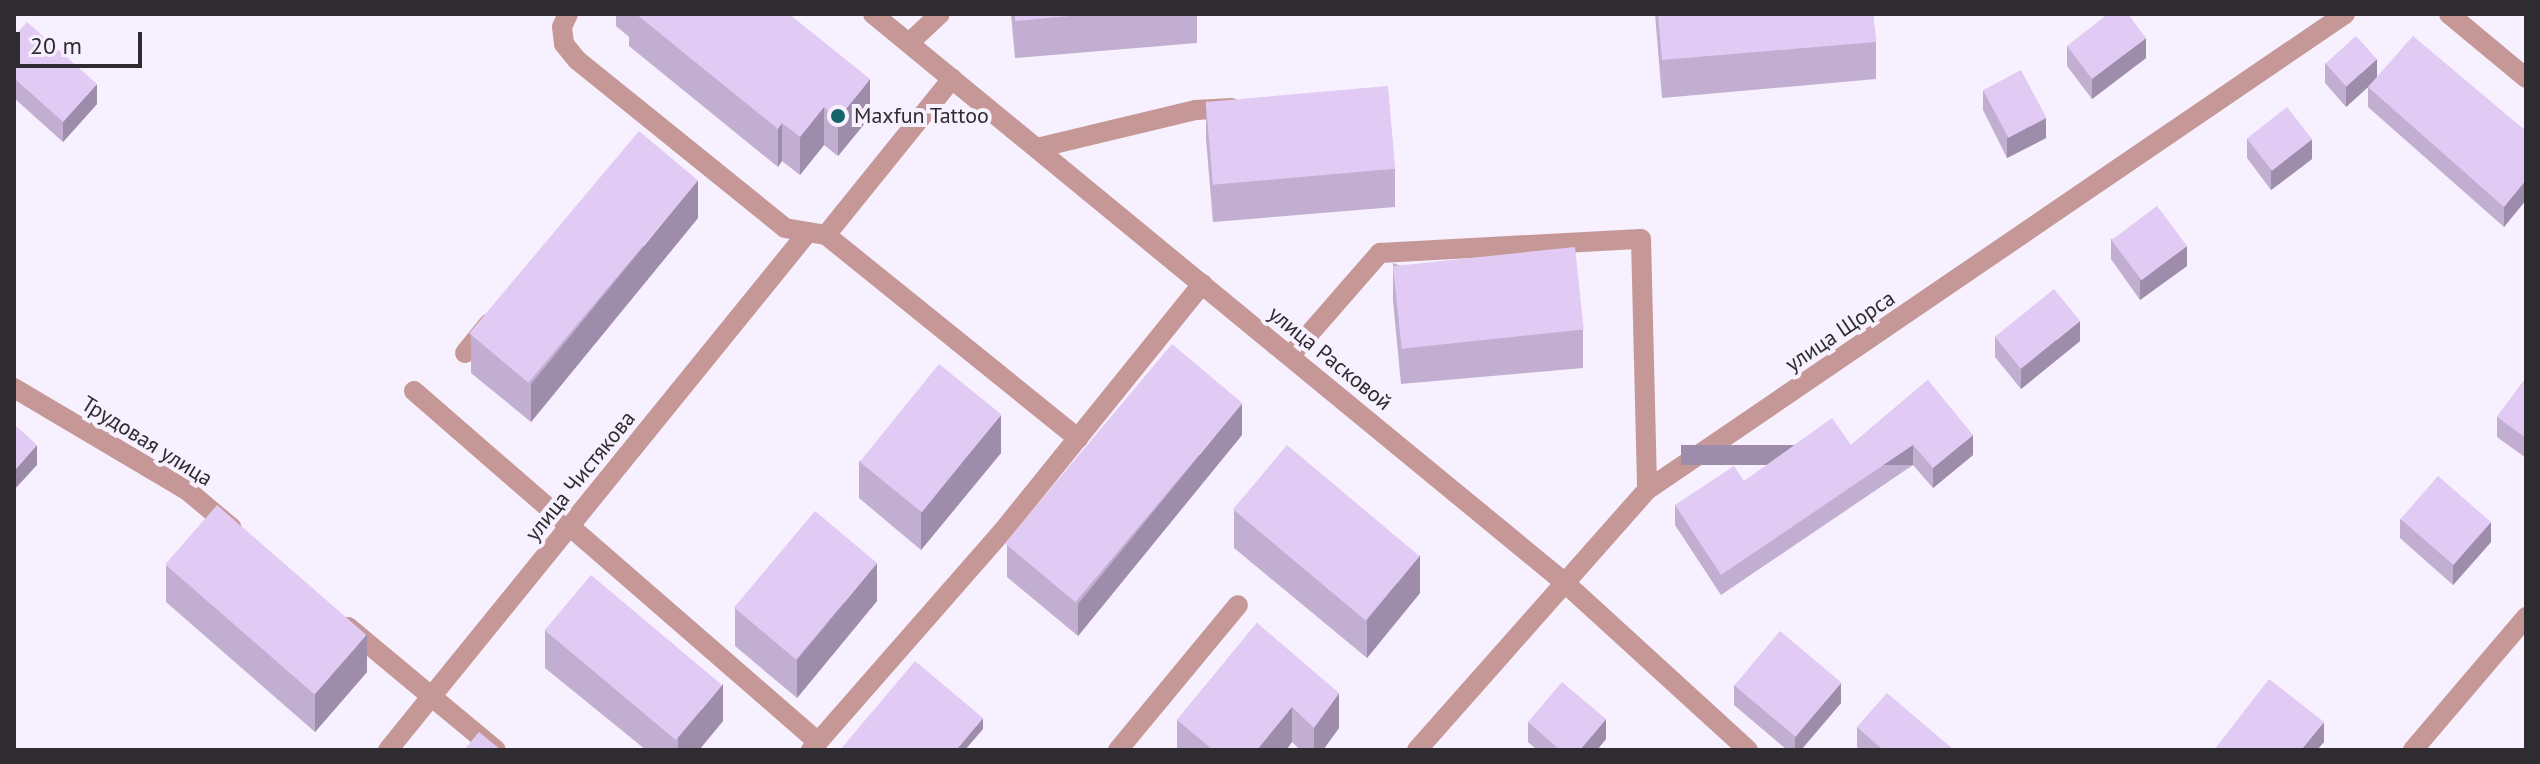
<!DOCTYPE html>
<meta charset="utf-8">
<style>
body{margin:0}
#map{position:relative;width:2540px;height:764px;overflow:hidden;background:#f7f0fe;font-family:"PT Sans",sans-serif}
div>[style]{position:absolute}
.service>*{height:20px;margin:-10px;padding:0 10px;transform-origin:10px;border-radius:10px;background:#c59897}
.minor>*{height:20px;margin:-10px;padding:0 10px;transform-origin:10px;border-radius:10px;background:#c59897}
.wall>*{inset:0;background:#c2aed1}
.shaded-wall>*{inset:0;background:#9e8daa;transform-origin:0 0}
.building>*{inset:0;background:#e1caf3;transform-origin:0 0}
.dots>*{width:22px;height:22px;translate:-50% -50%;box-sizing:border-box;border:4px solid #f7f0fe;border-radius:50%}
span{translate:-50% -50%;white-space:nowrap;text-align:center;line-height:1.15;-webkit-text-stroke:8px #f7f0fe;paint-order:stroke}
.poi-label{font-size:22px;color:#2f2c31}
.left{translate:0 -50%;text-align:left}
.street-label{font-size:22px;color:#2f2c31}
.frame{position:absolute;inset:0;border:16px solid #2f2c31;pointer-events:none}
.scale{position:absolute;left:16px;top:32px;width:126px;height:36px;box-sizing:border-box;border:4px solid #2f2c31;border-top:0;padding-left:10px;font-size:24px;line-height:28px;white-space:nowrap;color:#2f2c31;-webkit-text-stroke:6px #f7f0fe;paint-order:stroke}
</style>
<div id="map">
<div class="service">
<div style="left:568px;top:14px;width:14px;rotate:115deg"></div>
<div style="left:562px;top:27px;width:17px;rotate:83deg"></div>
<div style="left:564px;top:44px;width:21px;rotate:51deg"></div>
<div style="left:577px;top:60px;width:267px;rotate:38.9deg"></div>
<div style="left:785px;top:228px;width:42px;rotate:9.7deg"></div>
<div style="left:826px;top:235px;width:324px;rotate:38.9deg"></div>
<div style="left:909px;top:43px;width:42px;rotate:-43.1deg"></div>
<div style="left:1037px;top:148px;width:163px;rotate:-13.5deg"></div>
<div style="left:1195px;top:110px;width:37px;rotate:-3deg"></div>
<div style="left:826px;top:235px;width:201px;rotate:-51.1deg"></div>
<div style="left:465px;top:353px;width:38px;rotate:-51deg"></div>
<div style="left:1290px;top:356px;width:137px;rotate:-48.9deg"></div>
<div style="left:1380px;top:253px;width:261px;rotate:-3.1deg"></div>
<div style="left:1641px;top:239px;width:251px;rotate:88.6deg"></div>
<div style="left:414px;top:391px;width:535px;rotate:40.98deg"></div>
<div style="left:432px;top:697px;width:83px;rotate:39.6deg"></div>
<div style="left:811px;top:750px;width:290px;rotate:-48.8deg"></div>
<div style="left:1002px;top:532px;width:319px;rotate:-51.1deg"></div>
<div style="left:1118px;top:750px;width:188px;rotate:-50.4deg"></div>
</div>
<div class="minor">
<div style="left:873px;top:14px;width:894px;rotate:39.42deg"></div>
<div style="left:1564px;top:582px;width:249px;rotate:42.4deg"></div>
<div style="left:2449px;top:14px;width:100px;rotate:39.7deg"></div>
<div style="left:14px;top:388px;width:202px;rotate:30.6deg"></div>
<div style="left:188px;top:491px;width:57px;rotate:40.1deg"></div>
<div style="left:348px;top:627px;width:109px;rotate:39.8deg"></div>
<div style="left:388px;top:750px;width:667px;rotate:-50.96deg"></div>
<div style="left:1417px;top:750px;width:347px;rotate:-48.5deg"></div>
<div style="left:1647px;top:490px;width:845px;rotate:-34.29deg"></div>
<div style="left:2413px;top:750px;width:175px;rotate:-49.6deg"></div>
</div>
<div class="wall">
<div style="clip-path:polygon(616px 14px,789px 14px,870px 117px,838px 156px,824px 145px,800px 175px,782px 161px,778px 167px,629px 46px,629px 37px,616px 26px)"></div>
<div style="clip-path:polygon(1011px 14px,1197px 14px,1197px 43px,1015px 58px)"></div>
<div style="clip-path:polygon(1655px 14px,1873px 14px,1876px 42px,1876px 79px,1662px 98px)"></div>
<div style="clip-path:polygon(14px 37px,97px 104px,63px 142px,14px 98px)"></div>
<div style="clip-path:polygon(2067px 46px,2146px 58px,2092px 99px,2067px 66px)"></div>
<div style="clip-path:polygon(2325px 63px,2377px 77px,2526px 131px,2526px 200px,2504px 227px,2368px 107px,2368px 87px,2346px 107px,2325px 83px)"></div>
<div style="clip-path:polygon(1983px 90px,2046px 138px,2007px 158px,1983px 110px)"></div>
<div style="clip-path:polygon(1206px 101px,1395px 169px,1395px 207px,1213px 222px,1206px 139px)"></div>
<div style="clip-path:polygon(2247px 138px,2312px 159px,2271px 190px,2247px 158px)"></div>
<div style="clip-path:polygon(698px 218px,531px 422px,471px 373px,471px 335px)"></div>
<div style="clip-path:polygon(2111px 239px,2187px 266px,2140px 300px,2111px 259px)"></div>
<div style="clip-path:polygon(1393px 263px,1583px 330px,1583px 368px,1401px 384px,1393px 301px)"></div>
<div style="clip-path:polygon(1995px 337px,2080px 341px,2021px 389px,1995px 357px)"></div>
<div style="clip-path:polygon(2526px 378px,2526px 458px,2497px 437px,2497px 417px)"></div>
<div style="clip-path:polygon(1928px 380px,1973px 455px,1933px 488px,1913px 465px,1721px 595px,1675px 525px,1675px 505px,1851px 445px)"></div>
<div style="clip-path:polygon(1242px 435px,1078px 636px,1007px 577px,1007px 545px)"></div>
<div style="clip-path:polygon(1001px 453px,921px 550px,859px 498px,859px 461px)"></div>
<div style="clip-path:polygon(1234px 510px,1420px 593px,1367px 658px,1234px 548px)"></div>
<div style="clip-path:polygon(2400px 519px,2491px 542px,2453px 585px,2400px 538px)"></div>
<div style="clip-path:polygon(166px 565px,367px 672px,315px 732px,166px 602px)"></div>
<div style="clip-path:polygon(877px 601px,797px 698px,735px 646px,735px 608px)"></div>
<div style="clip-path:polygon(1257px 623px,1339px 728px,1323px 750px,1300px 750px,1292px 742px,1286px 750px,1177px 750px,1177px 720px)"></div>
<div style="clip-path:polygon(545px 630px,723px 721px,699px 750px,646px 750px,545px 668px)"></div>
<div style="clip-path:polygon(1734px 685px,1841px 703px,1801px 750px,1787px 750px,1734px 705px)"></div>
<div style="clip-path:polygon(1528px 722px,1606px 739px,1597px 750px,1537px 750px,1528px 742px)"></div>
<div style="clip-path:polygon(1857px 727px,1954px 750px,1861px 750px,1857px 747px)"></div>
</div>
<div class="shaded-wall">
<div style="clip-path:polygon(2146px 38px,2146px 58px,2092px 99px,2092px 79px)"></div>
<div style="clip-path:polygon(2377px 59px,2377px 79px,2346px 107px,2346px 87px)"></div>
<div style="clip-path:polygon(870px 79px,870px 117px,838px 156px,838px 119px)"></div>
<div style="clip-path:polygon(97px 84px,97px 104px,63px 142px,63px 122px)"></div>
<div style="clip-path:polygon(824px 107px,824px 145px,800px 175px,800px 137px)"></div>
<div style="clip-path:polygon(2046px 118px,2046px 138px,2007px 158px,2007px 138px)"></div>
<div style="clip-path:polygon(782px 123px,782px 161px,778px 167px,778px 129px)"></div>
<div style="clip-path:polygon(2312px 139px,2312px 159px,2271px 190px,2271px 170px)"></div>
<div style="clip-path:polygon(698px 180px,698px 218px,531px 422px,531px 384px)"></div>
<div style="clip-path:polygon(2526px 180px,2526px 200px,2504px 227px,2504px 207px)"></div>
<div style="clip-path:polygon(2187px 246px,2187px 266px,2140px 300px,2140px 280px)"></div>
<div style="clip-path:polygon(2080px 321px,2080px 341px,2021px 389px,2021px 369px)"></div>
<div style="clip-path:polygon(1242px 403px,1242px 435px,1078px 636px,1078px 604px)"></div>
<div style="clip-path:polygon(1001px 415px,1001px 453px,921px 550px,921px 512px)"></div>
<div style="clip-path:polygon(1973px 435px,1973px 455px,1933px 488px,1933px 468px)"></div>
<div style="clip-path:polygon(37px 445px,37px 465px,14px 490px,14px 471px)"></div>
<div style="left:1913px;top:445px;width:20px;height:232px;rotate:90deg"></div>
<div style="clip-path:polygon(2491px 522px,2491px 542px,2453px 585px,2453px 565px)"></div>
<div style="clip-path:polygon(1420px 555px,1420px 593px,1367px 658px,1367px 620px)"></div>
<div style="clip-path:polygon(877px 563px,877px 601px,797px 698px,797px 660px)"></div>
<div style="clip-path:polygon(367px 634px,367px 672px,315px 732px,315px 694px)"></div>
<div style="clip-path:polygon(1841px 683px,1841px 703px,1801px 750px,1795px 750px,1795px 737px)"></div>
<div style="clip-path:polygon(723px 684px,723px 721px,699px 750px,678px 750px,678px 738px)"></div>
<div style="clip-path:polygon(1339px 693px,1339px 728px,1323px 750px,1314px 750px,1314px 728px)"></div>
<div style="clip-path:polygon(1292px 707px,1292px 742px,1286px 750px,1257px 750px)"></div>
<div style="clip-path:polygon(983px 718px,983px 729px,965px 750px,956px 750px)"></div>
<div style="clip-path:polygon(1606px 719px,1606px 739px,1597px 750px,1580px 750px)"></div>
<div style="clip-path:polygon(2324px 722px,2324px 742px,2317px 750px,2301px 750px)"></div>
</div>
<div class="building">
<div style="clip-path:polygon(636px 14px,789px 14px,870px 79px,838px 119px,824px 107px,800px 137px,782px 123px,778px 129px)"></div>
<div style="clip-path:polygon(1015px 14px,1092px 14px,1015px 21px)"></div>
<div style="clip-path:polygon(1658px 14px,1873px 14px,1876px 42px,1662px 60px)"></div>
<div style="clip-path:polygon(2108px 14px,2128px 14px,2146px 38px,2092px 79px,2067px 46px)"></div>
<div style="clip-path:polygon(27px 22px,97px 84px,63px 122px,14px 78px,14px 37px)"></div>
<div style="left:2356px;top:36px;width:31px;height:41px;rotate:48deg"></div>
<div style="clip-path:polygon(2413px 36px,2526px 131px,2526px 180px,2504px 207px,2368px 87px)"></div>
<div style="left:2021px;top:70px;width:54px;height:43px;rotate:62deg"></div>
<div style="left:1388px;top:86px;width:83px;height:183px;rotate:85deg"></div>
<div style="left:2287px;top:107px;width:41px;height:51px;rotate:52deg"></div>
<div style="left:639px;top:131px;width:77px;height:264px;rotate:40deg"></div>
<div style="left:2157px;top:206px;width:50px;height:57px;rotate:53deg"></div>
<div style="left:1575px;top:247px;width:83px;height:183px;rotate:84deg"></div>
<div style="left:2054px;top:289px;width:41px;height:76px;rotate:51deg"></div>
<div style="left:1172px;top:344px;width:92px;height:260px;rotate:40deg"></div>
<div style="left:939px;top:364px;width:80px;height:126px;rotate:39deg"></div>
<div style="clip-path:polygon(2526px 378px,2526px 438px,2497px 417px)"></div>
<div style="clip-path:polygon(1928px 380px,1973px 435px,1933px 468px,1913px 445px,1721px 575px,1675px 505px,1734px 466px,1744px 481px,1832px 418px,1851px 445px)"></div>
<div style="clip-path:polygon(14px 424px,37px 445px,14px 471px)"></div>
<div style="left:1287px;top:445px;width:173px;height:84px;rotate:40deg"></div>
<div style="left:2438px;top:476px;width:70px;height:57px;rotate:41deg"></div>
<div style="left:217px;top:505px;width:198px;height:79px;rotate:41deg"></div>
<div style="left:815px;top:511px;width:81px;height:126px;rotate:40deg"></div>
<div style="left:591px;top:575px;width:171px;height:72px;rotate:40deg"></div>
<div style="clip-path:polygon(1257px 623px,1339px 693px,1314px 728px,1292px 707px,1257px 750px,1213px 750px,1177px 720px)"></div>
<div style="left:1780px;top:631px;width:80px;height:71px;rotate:40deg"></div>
<div style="clip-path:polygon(915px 661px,983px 718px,956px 750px,840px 750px)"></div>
<div style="clip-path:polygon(2269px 679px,2324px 722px,2301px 750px,2214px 750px)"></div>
<div style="clip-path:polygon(1562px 682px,1606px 719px,1580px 750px,1560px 750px,1528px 722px)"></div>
<div style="clip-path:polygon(1887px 693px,1954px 750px,1883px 750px,1857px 727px)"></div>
<div style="clip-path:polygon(479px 732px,501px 750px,464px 750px)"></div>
</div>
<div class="dots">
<div style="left:838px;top:116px;background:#15646a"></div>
</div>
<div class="poi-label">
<span class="left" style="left:854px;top:116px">Maxfun Tattoo</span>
</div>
<div class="street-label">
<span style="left:1840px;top:331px;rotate:-34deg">улица Щорса</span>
<span style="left:1330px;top:358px;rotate:39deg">улица Расковой</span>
<span style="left:147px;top:441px;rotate:32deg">Трудовая улица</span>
<span style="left:580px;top:476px;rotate:-51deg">улица Чистякова</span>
</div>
<div class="frame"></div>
<div class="scale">20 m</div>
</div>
